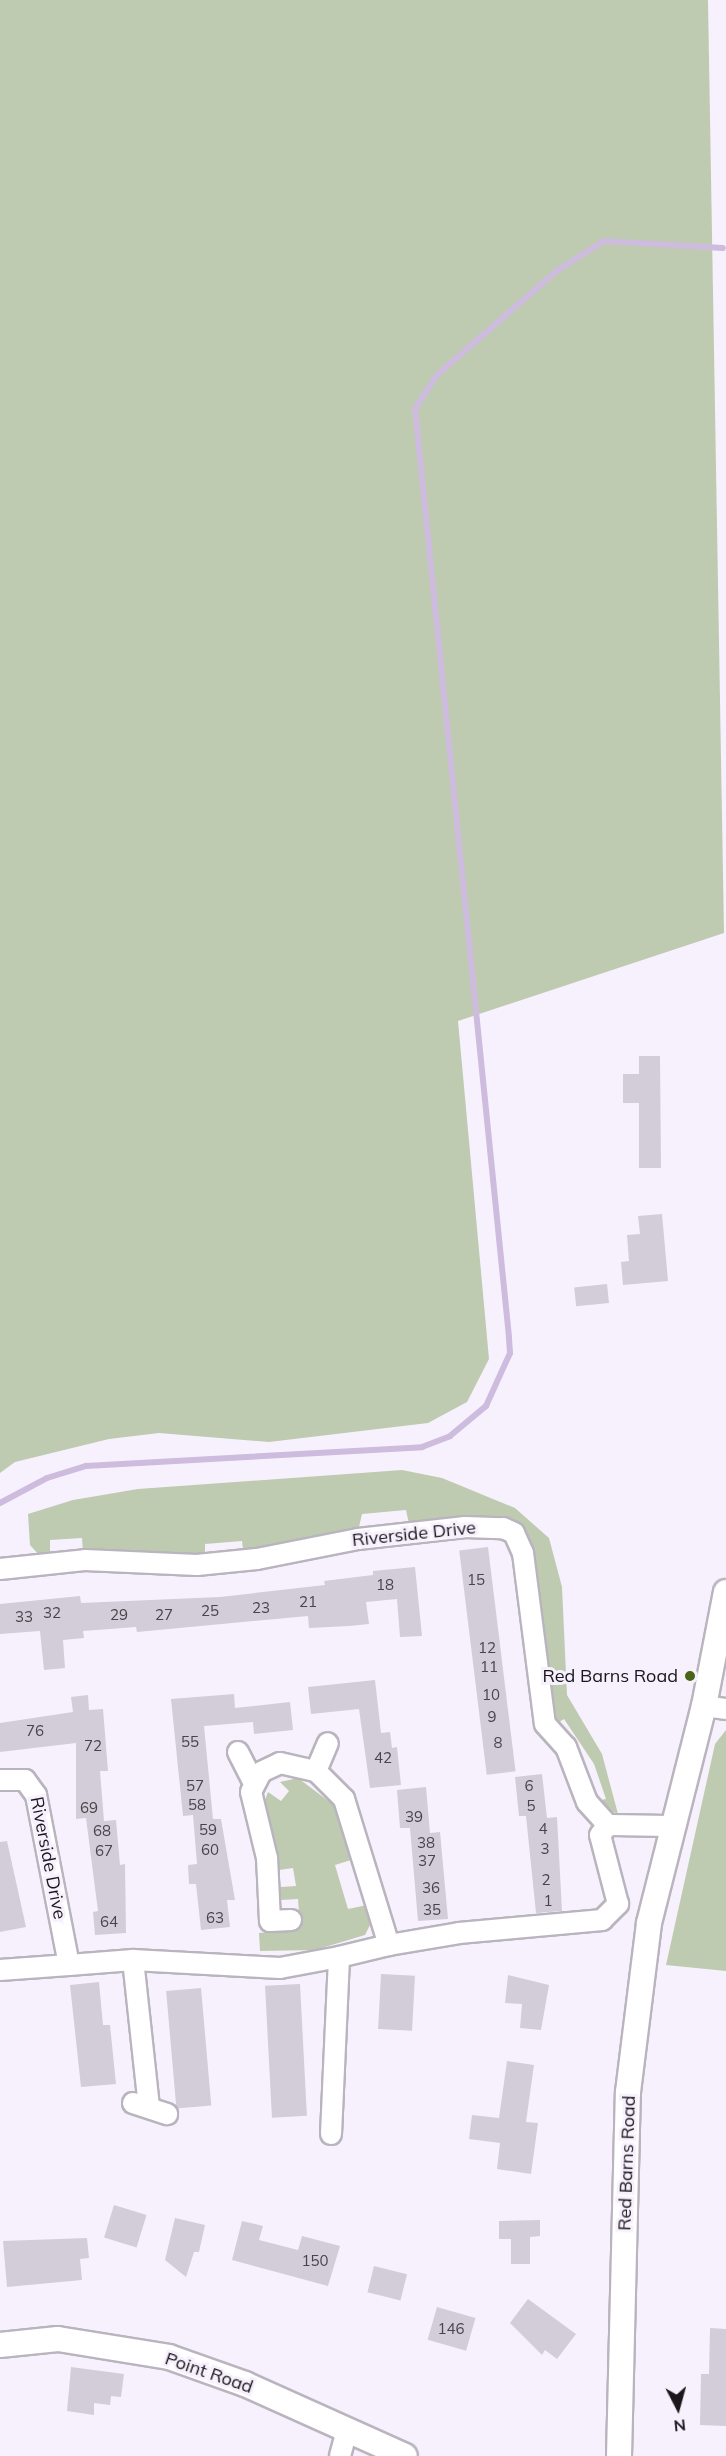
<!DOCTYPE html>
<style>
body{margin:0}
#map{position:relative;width:726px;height:2456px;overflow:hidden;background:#f7f1fd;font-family:Mulish,sans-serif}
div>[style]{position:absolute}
.green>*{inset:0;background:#becbb0}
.stream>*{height:6px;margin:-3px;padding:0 3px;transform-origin:3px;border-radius:3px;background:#cdbcde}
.building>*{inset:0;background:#d2cdd8;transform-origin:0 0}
.roads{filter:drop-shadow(2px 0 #bab4bf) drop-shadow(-2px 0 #bab4bf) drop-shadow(0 2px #bab4bf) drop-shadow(0 -2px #bab4bf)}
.minor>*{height:20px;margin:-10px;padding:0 10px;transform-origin:10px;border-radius:10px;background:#fff}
.tertiary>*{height:24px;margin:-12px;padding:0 12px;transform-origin:12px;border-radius:12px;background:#fff}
.dots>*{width:16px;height:16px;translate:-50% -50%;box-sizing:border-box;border:3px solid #f7f1fd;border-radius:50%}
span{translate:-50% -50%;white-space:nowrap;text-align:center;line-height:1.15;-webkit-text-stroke:6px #f7f1fd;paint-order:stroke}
.number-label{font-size:15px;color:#47444a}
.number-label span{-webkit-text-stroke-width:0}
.street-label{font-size:18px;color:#19171b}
.poi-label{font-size:18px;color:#19171b}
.right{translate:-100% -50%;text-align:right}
.north{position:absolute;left:648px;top:2378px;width:60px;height:60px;-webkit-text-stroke:4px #f7f1fd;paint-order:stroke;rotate:174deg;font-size:16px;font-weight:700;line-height:24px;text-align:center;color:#19171b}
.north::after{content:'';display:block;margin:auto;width:21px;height:27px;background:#19171b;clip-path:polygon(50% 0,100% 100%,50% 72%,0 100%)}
</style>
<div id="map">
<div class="green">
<div style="clip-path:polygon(0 0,708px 0,724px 933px,458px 1021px,489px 1359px,467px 1402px,428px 1423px,269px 1442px,159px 1433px,109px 1439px,15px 1462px,0 1473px)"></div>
<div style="clip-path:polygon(402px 1470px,442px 1478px,515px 1508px,549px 1538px,562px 1587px,567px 1695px,602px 1754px,618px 1814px,598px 1805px,596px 1801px,606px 1799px,594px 1764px,564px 1719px,556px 1724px,552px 1715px,534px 1560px,521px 1529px,409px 1524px,406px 1510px,362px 1514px,358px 1531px,244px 1557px,242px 1541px,205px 1544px,205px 1559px,83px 1553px,82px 1538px,50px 1540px,50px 1556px,39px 1555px,30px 1545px,28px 1514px,73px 1500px,138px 1489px)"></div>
<div style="clip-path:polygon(726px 1730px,726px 1971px,666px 1965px,715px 1744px)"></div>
<div style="clip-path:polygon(298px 1778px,335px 1806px,351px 1860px,335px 1865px,348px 1909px,367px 1905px,370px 1925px,365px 1935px,315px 1950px,260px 1951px,259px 1933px,300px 1929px,298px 1899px,281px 1900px,281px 1887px,296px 1886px,293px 1868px,279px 1870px,265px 1800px,268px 1792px,281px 1801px,289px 1791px,280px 1782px)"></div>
</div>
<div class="stream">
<div style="left:0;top:1503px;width:53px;rotate:-28deg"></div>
<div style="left:47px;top:1478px;width:41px;rotate:-17.1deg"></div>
<div style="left:86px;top:1466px;width:337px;rotate:-3.2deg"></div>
<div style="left:422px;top:1447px;width:30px;rotate:-21deg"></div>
<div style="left:450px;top:1436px;width:47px;rotate:-39.8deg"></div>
<div style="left:486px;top:1406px;width:58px;rotate:-65.6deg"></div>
<div style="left:510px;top:1353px;width:16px;rotate:-94deg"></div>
<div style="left:509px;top:1337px;width:933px;rotate:-95.78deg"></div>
<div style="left:415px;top:409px;width:40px;rotate:-57.1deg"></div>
<div style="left:437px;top:375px;width:160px;rotate:-41deg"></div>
<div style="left:558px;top:270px;width:54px;rotate:-32.2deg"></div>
<div style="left:604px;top:241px;width:119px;rotate:3.4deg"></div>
</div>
<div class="building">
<div style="clip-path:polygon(639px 1056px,660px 1056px,661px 1168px,639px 1168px,639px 1103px,623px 1103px,623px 1074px,639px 1074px)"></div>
<div style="clip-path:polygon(662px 1214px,668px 1281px,623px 1285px,621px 1262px,629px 1261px,627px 1235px,640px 1234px,638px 1216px)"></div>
<div style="left:607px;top:1284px;width:19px;height:33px;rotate:84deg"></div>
<div style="left:488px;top:1547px;width:226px;height:29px;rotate:83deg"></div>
<div style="clip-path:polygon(415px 1567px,422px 1636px,400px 1637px,397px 1599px,366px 1602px,369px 1624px,349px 1626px,309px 1628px,308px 1616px,137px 1632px,136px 1627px,83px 1631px,84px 1638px,63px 1640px,65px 1668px,44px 1670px,40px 1631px,0 1634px,0 1604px,80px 1596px,81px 1603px,220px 1597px,325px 1585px,324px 1581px,373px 1575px,373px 1571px)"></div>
<div style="clip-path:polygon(375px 1680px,381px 1733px,390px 1732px,392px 1748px,397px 1747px,401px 1785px,370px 1788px,359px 1709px,311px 1714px,308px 1687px)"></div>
<div style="clip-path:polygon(234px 1694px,235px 1708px,290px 1702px,293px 1730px,254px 1734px,253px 1722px,204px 1726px,213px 1819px,221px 1819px,235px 1900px,227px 1900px,230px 1927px,201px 1930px,196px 1884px,189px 1884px,188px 1865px,197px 1864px,193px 1815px,183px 1816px,171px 1699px)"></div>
<div style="clip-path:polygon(88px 1695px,89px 1710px,103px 1709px,108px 1771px,100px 1771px,104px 1821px,116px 1820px,120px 1865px,125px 1864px,126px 1933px,95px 1935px,93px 1912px,98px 1911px,86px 1818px,76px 1819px,76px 1743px,0 1752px,0 1723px,73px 1712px,71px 1697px)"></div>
<div style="clip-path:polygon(542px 1774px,547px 1818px,557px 1817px,562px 1911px,536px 1913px,526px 1816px,519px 1816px,515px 1777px)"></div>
<div style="clip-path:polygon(426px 1787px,430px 1833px,440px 1832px,448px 1919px,418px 1921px,410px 1828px,400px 1828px,397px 1790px)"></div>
<div style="clip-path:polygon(7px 1841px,26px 1927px,0 1932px,0 1842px)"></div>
<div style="left:381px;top:1974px;width:34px;height:55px;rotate:3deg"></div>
<div style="clip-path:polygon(508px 1975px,549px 1985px,541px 2030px,520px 2028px,522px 2004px,505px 2003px)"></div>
<div style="clip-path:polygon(99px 1982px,103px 2025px,110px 2025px,116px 2084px,81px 2087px,70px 1985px)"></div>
<div style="left:300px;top:1984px;width:132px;height:35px;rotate:87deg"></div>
<div style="left:201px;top:1988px;width:118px;height:35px;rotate:85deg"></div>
<div style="clip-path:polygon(507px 2061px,534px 2065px,526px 2122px,538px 2123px,531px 2174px,497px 2169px,500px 2143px,469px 2139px,472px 2115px,499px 2118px)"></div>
<div style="left:114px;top:2205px;width:34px;height:34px;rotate:17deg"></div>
<div style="clip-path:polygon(175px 2218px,205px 2225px,199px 2252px,194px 2252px,186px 2277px,165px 2260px)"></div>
<div style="clip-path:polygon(540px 2220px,540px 2236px,530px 2237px,530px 2264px,511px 2264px,511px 2239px,499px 2239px,499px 2221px)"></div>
<div style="clip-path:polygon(242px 2221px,263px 2226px,259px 2240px,298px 2250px,302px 2236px,340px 2246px,328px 2286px,232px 2260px)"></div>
<div style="clip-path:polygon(87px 2238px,89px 2258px,80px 2259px,82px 2280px,7px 2287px,3px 2241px)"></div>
<div style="left:374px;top:2266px;width:34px;height:27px;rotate:14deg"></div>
<div style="clip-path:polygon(528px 2299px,576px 2334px,557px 2359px,545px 2350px,542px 2355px,510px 2323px)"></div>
<div style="left:437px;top:2307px;width:40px;height:34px;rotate:16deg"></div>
<div style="clip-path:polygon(710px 2328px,726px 2329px,726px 2426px,700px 2425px,701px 2374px,709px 2374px)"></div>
<div style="clip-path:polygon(71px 2367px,124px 2374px,121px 2397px,111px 2396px,110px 2405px,94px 2403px,94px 2415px,67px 2411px)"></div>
</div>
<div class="roads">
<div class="minor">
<div style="left:0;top:1569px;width:85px;rotate:-6deg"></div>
<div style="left:85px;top:1560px;width:112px;rotate:2.6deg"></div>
<div style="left:197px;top:1565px;width:60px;rotate:-5.7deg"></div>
<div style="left:257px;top:1559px;width:103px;rotate:-11.2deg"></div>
<div style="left:358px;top:1539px;width:108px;rotate:-6.4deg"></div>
<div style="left:465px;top:1527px;width:38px;rotate:2deg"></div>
<div style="left:503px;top:1528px;width:12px;rotate:24deg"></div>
<div style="left:514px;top:1533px;width:22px;rotate:66deg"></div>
<div style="left:523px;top:1553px;width:172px;rotate:82.7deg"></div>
<div style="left:545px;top:1724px;width:31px;rotate:48deg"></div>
<div style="left:566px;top:1747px;width:59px;rotate:69.1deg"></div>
<div style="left:587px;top:1802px;width:31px;rotate:48deg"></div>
<div style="left:608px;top:1825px;width:64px;rotate:0.9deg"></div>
<div style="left:704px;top:1706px;width:22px;rotate:8deg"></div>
<div style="left:238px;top:1752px;width:33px;rotate:63deg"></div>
<div style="left:316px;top:1771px;width:30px;rotate:-67deg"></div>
<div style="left:0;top:1780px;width:25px"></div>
<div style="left:25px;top:1780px;width:19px;rotate:54deg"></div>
<div style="left:36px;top:1795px;width:173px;rotate:79deg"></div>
<div style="left:69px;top:1965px;width:64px;rotate:-4.5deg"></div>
<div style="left:291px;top:1920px;width:21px;rotate:177deg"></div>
<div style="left:270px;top:1921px;width:63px;rotate:-92.7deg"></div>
<div style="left:267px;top:1858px;width:68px;rotate:-103.6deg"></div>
<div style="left:251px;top:1792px;width:22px;rotate:-63deg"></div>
<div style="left:261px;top:1772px;width:21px;rotate:-25deg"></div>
<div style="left:280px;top:1763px;width:37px;rotate:13deg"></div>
<div style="left:316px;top:1771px;width:40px;rotate:45deg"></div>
<div style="left:344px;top:1799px;width:153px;rotate:72.9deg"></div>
<div style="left:389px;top:1945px;width:71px;rotate:-9.7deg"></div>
<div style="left:459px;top:1933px;width:144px;rotate:-5.2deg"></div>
<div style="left:602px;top:1920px;width:23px;rotate:-45deg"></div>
<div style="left:618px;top:1904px;width:71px;rotate:-104.6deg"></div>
<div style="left:600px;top:1835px;width:13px;rotate:-51deg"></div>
<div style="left:0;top:1970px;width:69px;rotate:-4.1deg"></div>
<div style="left:133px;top:2103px;width:36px;rotate:18deg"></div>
<div style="left:149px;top:2107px;width:148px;rotate:-96.2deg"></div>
<div style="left:133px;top:1960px;width:147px;rotate:3.1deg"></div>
<div style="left:280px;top:1968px;width:60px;rotate:-10.6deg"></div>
<div style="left:331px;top:2134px;width:177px;rotate:-87.4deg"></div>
<div style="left:339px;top:1957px;width:51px;rotate:-13.5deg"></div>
<div style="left:340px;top:2456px;width:28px;rotate:-75deg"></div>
</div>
<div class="tertiary">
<div style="left:0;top:2345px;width:58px;rotate:-5.9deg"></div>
<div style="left:58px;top:2339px;width:112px;rotate:9.2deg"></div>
<div style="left:169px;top:2357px;width:81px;rotate:19.6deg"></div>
<div style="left:245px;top:2384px;width:175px;rotate:24.2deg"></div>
<div style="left:619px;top:2456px;width:364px;rotate:-88.6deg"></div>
<div style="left:628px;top:2092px;width:170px;rotate:-82.9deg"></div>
<div style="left:649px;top:1923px;width:224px;rotate:-75.8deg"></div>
<div style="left:704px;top:1706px;width:116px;rotate:-79.1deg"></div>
</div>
</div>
<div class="dots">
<div style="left:690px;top:1676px;background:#476417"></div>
</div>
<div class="number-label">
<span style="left:476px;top:1580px">15</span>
<span style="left:385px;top:1585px">18</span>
<span style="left:308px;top:1602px">21</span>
<span style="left:261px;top:1608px">23</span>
<span style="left:210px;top:1611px">25</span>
<span style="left:52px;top:1613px">32</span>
<span style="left:119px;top:1615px">29</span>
<span style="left:164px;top:1615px">27</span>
<span style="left:24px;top:1617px">33</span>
<span style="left:487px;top:1648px">12</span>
<span style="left:489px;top:1667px">11</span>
<span style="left:491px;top:1695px">10</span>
<span style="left:492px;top:1717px">9</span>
<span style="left:35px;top:1731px">76</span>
<span style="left:190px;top:1742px">55</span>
<span style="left:498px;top:1743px">8</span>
<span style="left:93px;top:1746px">72</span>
<span style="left:383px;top:1758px">42</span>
<span style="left:195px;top:1786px">57</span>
<span style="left:529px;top:1786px">6</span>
<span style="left:197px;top:1805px">58</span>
<span style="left:531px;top:1806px">5</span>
<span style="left:89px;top:1808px">69</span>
<span style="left:414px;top:1817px">39</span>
<span style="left:543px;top:1829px">4</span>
<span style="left:208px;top:1830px">59</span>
<span style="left:102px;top:1831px">68</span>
<span style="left:426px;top:1843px">38</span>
<span style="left:545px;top:1849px">3</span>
<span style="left:210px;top:1850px">60</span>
<span style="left:104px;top:1851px">67</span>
<span style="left:427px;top:1861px">37</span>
<span style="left:546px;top:1880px">2</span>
<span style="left:431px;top:1888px">36</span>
<span style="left:548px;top:1901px">1</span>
<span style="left:432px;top:1910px">35</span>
<span style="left:215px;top:1918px">63</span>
<span style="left:109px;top:1922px">64</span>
<span style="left:315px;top:2261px">150</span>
<span style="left:451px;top:2329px">146</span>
</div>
<div class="street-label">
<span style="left:414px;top:1534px;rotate:-6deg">Riverside Drive</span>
<span style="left:48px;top:1858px;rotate:79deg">Riverside Drive</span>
<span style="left:627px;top:2163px;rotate:-88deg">Red Barns Road</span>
<span style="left:209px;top:2373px;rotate:19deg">Point Road</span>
</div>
<div class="poi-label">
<span class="right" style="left:678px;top:1676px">Red Barns Road</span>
</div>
<div class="north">N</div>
</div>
